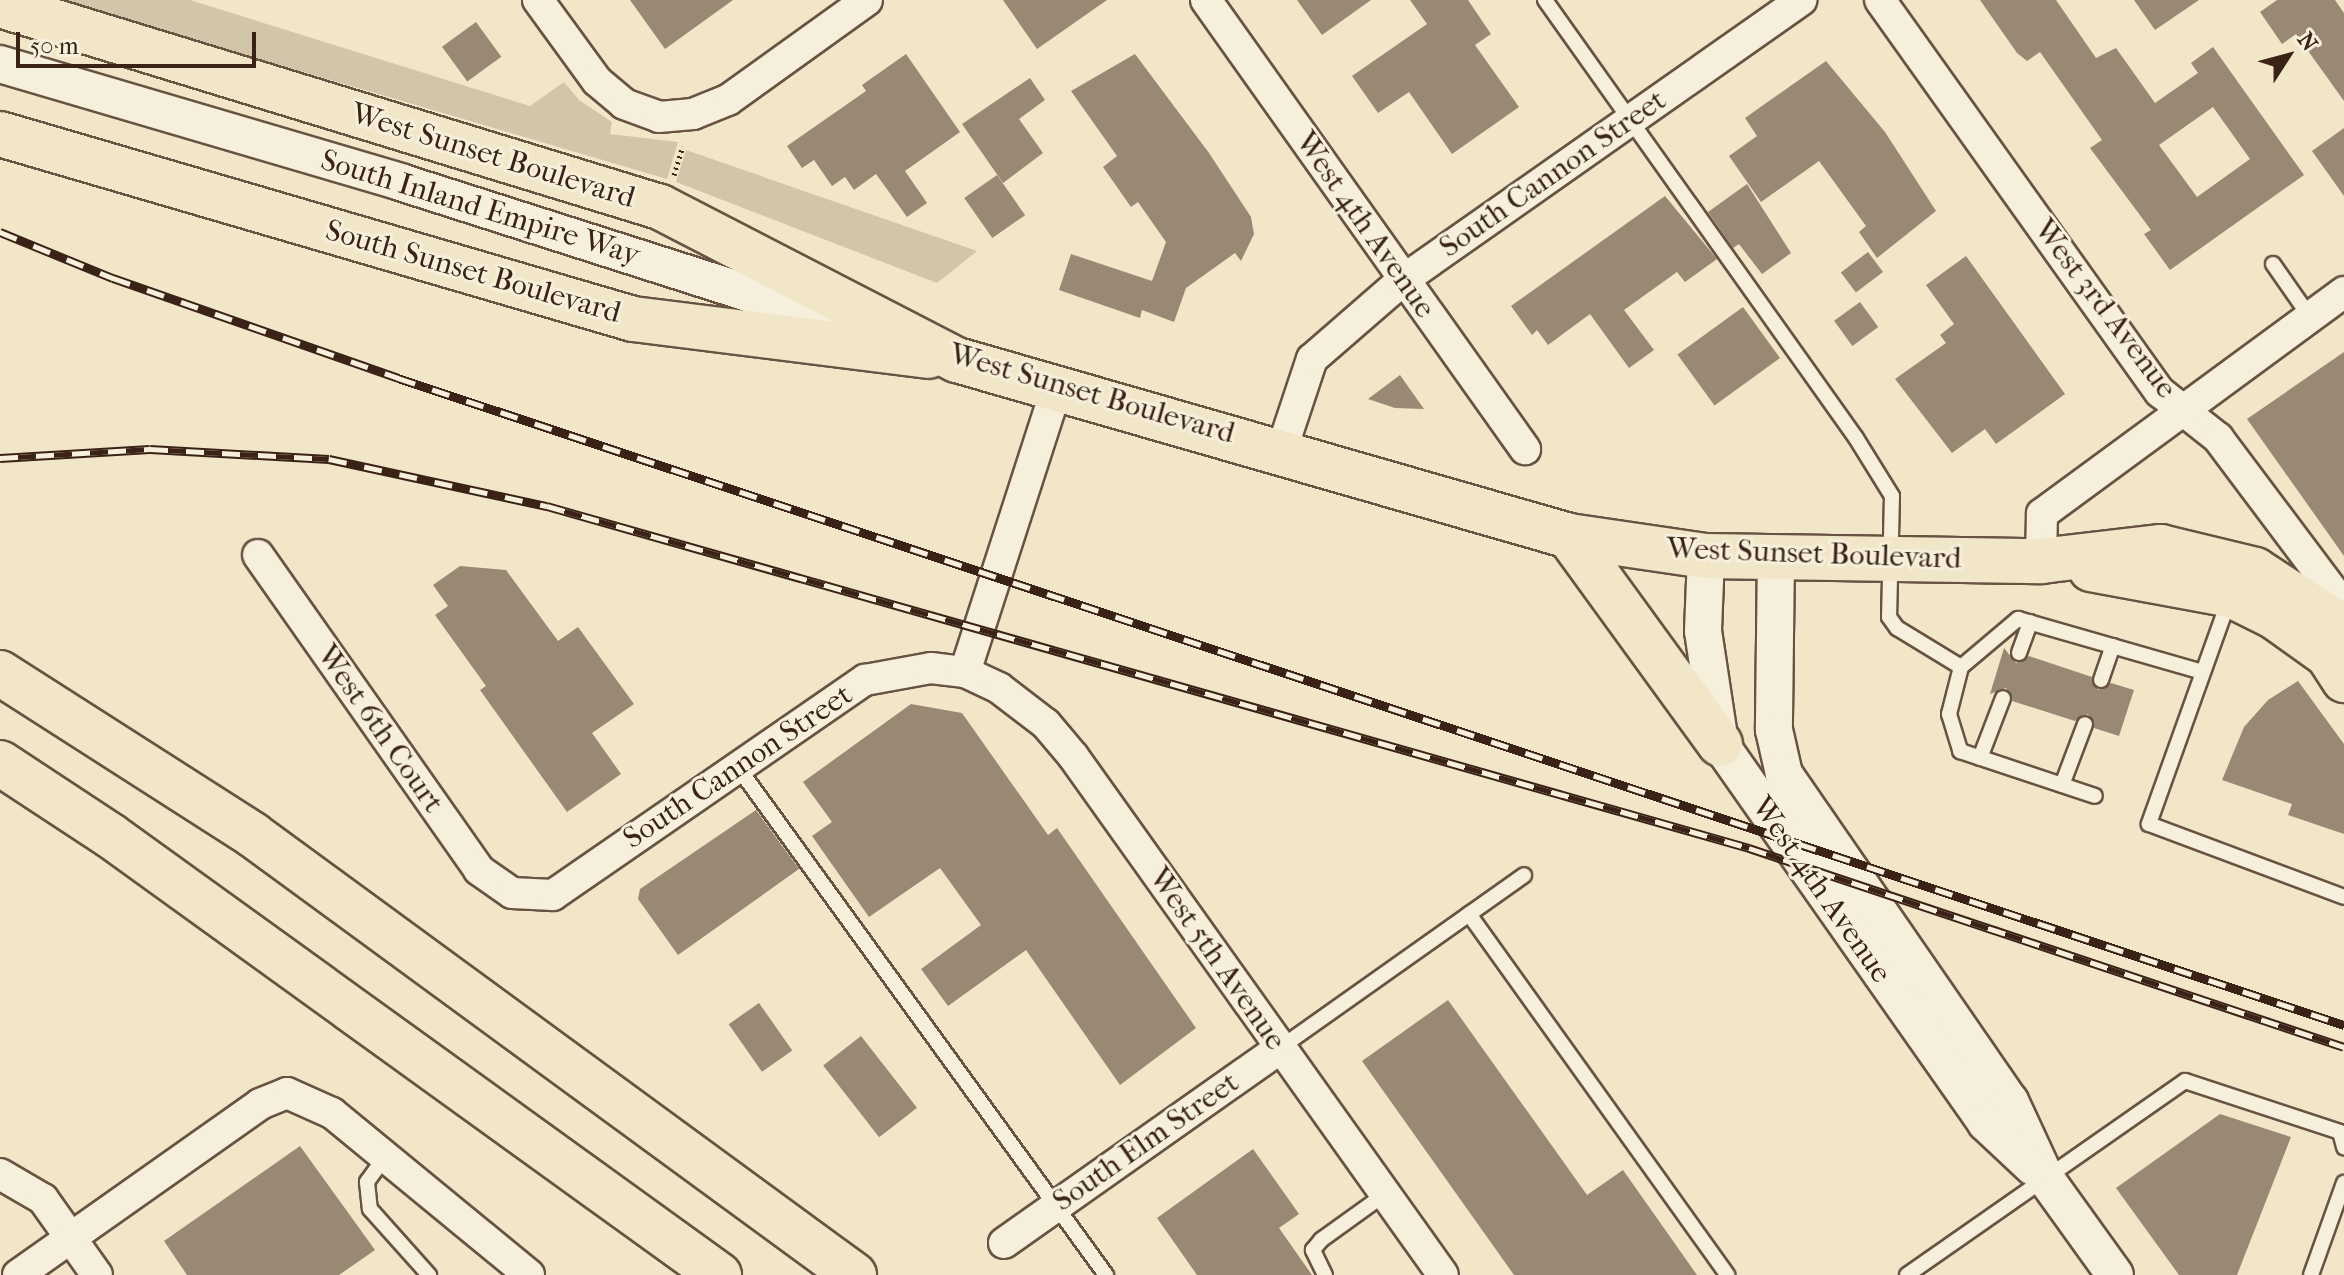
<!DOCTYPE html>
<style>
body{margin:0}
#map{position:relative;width:2344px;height:1275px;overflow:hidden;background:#f1e7c8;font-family:"IM FELL French Canon",serif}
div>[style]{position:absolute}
.green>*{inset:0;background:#d2c6aa}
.building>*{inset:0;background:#998873;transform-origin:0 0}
.path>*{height:5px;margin-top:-2.5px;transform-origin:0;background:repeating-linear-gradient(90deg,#3a2217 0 2px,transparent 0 6px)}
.roads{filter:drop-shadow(2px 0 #685343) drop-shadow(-2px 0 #685343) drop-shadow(0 2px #685343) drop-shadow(0 -2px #685343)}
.service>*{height:14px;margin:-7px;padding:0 7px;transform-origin:7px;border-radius:7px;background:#f6efdb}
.minor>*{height:30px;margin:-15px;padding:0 15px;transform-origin:15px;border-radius:15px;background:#f6efdb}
.tertiary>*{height:36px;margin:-18px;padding:0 18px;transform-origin:18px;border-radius:18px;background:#f6efdb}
.primary>*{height:44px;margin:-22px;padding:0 22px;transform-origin:22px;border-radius:22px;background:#f1e7c8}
.motorway>*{height:44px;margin:-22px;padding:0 22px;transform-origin:22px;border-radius:22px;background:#f1e7c8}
.rail>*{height:9px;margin-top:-4.5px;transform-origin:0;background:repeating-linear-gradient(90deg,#f6efdb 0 18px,#3a2217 0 36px);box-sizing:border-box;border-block:2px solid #3a2217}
span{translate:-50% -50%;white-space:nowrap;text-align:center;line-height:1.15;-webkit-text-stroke:6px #f6efdb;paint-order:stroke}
.street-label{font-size:30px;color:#3a2217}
.north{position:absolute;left:2248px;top:16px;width:80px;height:80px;-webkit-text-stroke:6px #f6efdb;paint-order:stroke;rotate:54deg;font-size:22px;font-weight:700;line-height:32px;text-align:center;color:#3a2217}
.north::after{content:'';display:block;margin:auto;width:28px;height:36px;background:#3a2217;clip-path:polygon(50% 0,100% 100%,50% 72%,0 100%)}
.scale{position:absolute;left:16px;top:32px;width:240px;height:36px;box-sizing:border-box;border:4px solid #3a2217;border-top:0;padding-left:10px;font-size:24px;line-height:28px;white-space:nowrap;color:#3a2217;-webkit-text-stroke:6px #f6efdb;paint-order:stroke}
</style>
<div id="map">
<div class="green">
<div style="clip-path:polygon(58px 0,190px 0,530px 106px,564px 82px,579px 100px,612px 122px,610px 134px,678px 142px,667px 179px)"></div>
<div style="clip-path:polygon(686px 150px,977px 251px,937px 283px,676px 182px)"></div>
</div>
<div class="building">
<div style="clip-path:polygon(630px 0,733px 0,665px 49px)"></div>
<div style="clip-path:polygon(1003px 0,1107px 0,1037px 49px)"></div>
<div style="clip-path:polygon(1297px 0,1371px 0,1322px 35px)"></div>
<div style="clip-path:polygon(1410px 0,1468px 0,1491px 34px,1475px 45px,1519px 107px,1452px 154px,1409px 92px,1378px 113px,1352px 76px,1427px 24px)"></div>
<div style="clip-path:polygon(evenodd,1980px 0,2056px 0,2096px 58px,2116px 48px,2155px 103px,2198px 73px,2191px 63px,2213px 47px,2304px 175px,2170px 270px,2144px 234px,2151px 230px,2090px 148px,2102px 140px,2040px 52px,2027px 61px,2017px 53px,1980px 0,2213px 107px,2250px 159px,2197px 197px,2159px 145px,2213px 107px)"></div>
<div style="clip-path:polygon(2134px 0,2199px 0,2155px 30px)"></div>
<div style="clip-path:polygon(2277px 0,2335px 0,2344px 13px,2344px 101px,2296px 34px,2282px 44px,2260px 12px)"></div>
<div style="left:476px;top:22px;width:43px;height:42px;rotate:54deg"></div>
<div style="clip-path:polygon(906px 54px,960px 132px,905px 171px,927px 203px,907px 217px,876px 174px,854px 190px,845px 177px,832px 186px,814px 160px,802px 168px,787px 146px,866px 91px,862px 85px)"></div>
<div style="clip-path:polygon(1135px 54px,1209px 153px,1251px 217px,1254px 234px,1241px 261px,1235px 253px,1186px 288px,1174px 322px,1142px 310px,1140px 318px,1059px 290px,1071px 254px,1152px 281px,1166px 242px,1138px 202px,1131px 207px,1103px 167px,1117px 156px,1071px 91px)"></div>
<div style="clip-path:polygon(1826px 61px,1885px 132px,1936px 211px,1877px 258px,1859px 232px,1866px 226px,1819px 161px,1761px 202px,1729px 156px,1757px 136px,1745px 118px)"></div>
<div style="clip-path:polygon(1030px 78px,1045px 100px,1019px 119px,1043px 153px,1003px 183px,962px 124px)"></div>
<div style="clip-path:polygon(2344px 128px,2344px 196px,2312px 151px)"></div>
<div style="left:997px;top:175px;width:49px;height:40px;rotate:55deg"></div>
<div style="clip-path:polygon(1747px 184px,1791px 253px,1762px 274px,1739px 244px,1733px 248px,1708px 212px)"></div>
<div style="clip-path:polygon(1665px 196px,1717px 259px,1685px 282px,1677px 272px,1624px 310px,1654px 350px,1629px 368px,1590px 314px,1548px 345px,1537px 330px,1532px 335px,1511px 306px)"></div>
<div style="left:1868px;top:252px;width:25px;height:34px;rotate:53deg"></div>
<div style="clip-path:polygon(1966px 256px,2065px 394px,1996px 444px,1985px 429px,1952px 453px,1895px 379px,1946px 343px,1940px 335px,1954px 324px,1926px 285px)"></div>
<div style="left:1860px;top:302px;width:31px;height:32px;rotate:54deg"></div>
<div style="left:1743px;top:307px;width:63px;height:81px;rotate:54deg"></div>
<div style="clip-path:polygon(2344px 352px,2344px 556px,2247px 419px)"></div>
<div style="clip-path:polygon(1400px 375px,1424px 409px,1395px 408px,1368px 399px)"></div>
<div style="clip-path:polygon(460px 566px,506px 570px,558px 641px,578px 627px,634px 704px,592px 733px,621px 774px,567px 812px,480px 690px,486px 686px,435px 615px,448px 606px,433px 585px)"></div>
<div style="clip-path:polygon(2004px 648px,2016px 663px,2029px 656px,2092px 677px,2098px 690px,2111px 683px,2134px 690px,2119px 736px,2094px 728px,2088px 714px,2075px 721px,2012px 701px,2006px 688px,1990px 694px)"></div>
<div style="clip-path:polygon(2298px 681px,2344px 744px,2344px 834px,2288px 815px,2292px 804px,2222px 780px,2244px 727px,2268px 700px)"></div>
<div style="clip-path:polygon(911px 704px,962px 713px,1048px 835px,1057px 828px,1196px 1028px,1120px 1085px,1026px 950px,948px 1006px,921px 969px,981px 925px,940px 868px,869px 917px,812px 836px,832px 822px,803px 782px)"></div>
<div style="clip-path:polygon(756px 810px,799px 869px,678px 955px,638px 899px,640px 889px)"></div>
<div style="clip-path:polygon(1448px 1000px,1587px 1195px,1623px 1170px,1697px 1275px,1514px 1275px,1362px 1061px)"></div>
<div style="left:759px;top:1003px;width:58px;height:37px;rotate:55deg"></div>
<div style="left:861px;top:1036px;width:91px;height:48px;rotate:52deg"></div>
<div style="clip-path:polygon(2220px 1114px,2291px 1137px,2237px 1275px,2179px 1275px,2116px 1188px)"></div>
<div style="clip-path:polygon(300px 1146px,375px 1250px,339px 1275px,187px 1275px,164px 1241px)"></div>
<div style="clip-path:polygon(1253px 1149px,1299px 1214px,1279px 1228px,1312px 1275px,1197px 1275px,1157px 1218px)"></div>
</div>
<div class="path">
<div style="left:674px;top:175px;width:30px;rotate:-73deg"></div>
</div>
<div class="roads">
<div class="service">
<div style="left:1545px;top:0;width:537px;rotate:54.62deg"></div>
<div style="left:1856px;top:438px;width:68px;rotate:58.2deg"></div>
<div style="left:1892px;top:496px;width:121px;rotate:91.4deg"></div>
<div style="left:1889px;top:617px;width:14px;rotate:54deg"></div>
<div style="left:1897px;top:628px;width:75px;rotate:31.4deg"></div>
<div style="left:1961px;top:667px;width:75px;rotate:-40.1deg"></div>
<div style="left:2018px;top:619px;width:192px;rotate:16deg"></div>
<div style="left:2273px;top:264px;width:65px;rotate:55.1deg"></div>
<div style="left:2229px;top:600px;width:238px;rotate:109.7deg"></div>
<div style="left:2149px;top:824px;width:208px;rotate:20.5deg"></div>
<div style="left:2019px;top:653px;width:33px;rotate:-70deg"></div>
<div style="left:1961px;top:667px;width:49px;rotate:104.3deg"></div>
<div style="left:1949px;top:714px;width:39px;rotate:73deg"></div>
<div style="left:1960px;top:751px;width:142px;rotate:18.4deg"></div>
<div style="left:2101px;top:680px;width:36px;rotate:-71deg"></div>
<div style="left:1980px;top:758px;width:64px;rotate:-69deg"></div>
<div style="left:737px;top:766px;width:629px;rotate:54.06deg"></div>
<div style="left:2062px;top:785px;width:65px;rotate:-69.3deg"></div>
<div style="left:1469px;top:914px;width:444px;rotate:54.4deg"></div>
<div style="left:1280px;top:1048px;width:299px;rotate:-35.3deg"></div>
<div style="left:385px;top:1157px;width:31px;rotate:126deg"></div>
<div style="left:367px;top:1182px;width:27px;rotate:84deg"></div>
<div style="left:370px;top:1209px;width:89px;rotate:48.2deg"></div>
<div style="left:1325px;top:1275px;width:28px;rotate:-116deg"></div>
<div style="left:1313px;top:1250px;width:13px;rotate:-51deg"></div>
<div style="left:1321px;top:1240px;width:79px;rotate:-35.7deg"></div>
<div style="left:1907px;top:1275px;width:339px;rotate:-34.9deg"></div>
<div style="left:2185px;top:1081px;width:163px;rotate:18.2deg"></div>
<div style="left:2340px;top:1132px;width:16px;rotate:75deg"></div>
<div style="left:2311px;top:1275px;width:98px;rotate:-70.3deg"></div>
</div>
<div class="minor">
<div style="left:538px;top:0;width:100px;rotate:53.9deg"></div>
<div style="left:597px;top:81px;width:35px;rotate:40deg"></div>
<div style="left:624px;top:104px;width:37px;rotate:20deg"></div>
<div style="left:659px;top:117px;width:34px;rotate:-5deg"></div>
<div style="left:693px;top:114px;width:38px;rotate:-22deg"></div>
<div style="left:728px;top:100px;width:171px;rotate:-35.7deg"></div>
<div style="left:1206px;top:0;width:551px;rotate:54.61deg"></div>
<div style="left:1880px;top:0;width:482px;rotate:54.5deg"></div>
<div style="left:2160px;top:392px;width:74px;rotate:38.4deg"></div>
<div style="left:2218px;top:438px;width:210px;rotate:53.1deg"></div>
<div style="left:1282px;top:449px;width:95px;rotate:-71.6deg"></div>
<div style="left:1312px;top:359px;width:121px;rotate:-41deg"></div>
<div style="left:1403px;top:280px;width:487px;rotate:-35.1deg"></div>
<div style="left:258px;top:555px;width:385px;rotate:54.9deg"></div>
<div style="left:479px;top:870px;width:40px;rotate:34.9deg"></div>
<div style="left:512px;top:893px;width:41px;rotate:2.8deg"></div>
<div style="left:553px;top:895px;width:379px;rotate:-34.6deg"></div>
<div style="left:865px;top:680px;width:67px;rotate:-10.3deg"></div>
<div style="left:931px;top:668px;width:34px;rotate:7deg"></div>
<div style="left:965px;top:672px;width:38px;rotate:25deg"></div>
<div style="left:999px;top:688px;width:59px;rotate:37.5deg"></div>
<div style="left:1046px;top:724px;width:42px;rotate:49.8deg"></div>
<div style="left:1073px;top:756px;width:637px;rotate:54.51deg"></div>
<div style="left:2041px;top:561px;width:47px;rotate:-88.8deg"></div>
<div style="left:2042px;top:514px;width:375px;rotate:-36.3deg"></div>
<div style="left:965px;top:672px;width:299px;rotate:-72.1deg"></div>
<div style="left:0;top:1174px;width:50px;rotate:30.2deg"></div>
<div style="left:43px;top:1199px;width:93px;rotate:54.6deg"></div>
<div style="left:1004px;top:1243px;width:338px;rotate:-35.2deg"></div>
<div style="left:18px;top:1275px;width:296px;rotate:-35.2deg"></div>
<div style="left:260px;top:1104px;width:29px;rotate:-22deg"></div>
<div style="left:287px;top:1093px;width:49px;rotate:24deg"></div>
<div style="left:332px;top:1113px;width:255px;rotate:39.4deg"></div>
</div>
<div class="tertiary">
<div style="left:0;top:64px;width:417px;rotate:16.4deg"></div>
<div style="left:400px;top:182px;width:500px;rotate:17.7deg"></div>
<div style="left:1776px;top:555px;width:175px;rotate:90.7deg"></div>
<div style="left:1774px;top:730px;width:45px;rotate:77.2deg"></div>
<div style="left:1784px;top:774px;width:397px;rotate:55.4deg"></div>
<div style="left:2010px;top:1101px;width:86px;rotate:65.2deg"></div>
<div style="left:2046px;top:1179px;width:118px;rotate:54.3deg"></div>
<div style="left:1706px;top:556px;width:75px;rotate:92.3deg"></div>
<div style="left:1703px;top:631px;width:114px;rotate:81.4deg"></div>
<div style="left:1720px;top:744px;width:463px;rotate:54.9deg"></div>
<div style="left:1986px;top:1123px;width:64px;rotate:43.1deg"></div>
</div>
<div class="primary">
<div style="left:0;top:5px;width:690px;rotate:17.02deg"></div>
<div style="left:660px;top:207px;width:334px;rotate:27.3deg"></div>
<div style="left:957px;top:360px;width:637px;rotate:16.04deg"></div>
<div style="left:1569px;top:536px;width:138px;rotate:8.3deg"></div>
<div style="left:1706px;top:556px;width:335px;rotate:0.9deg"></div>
<div style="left:2041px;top:561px;width:121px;rotate:-6.7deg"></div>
<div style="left:2161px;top:547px;width:97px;rotate:13.7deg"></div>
<div style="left:2255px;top:570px;width:106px;rotate:33.1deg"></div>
<div style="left:0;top:134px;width:659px;rotate:16.29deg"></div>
<div style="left:633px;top:319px;width:298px;rotate:7.1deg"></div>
<div style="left:1569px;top:536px;width:257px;rotate:54deg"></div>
<div style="left:2091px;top:569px;width:142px;rotate:10.5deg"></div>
<div style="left:2231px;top:595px;width:49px;rotate:26.6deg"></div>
<div style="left:2275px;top:617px;width:65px;rotate:35.6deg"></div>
<div style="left:2328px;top:655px;width:30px;rotate:57deg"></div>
</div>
<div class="motorway">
<div style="left:0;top:673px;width:300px;rotate:32.6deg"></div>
<div style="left:253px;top:835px;width:745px;rotate:36.21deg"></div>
<div style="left:0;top:763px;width:133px;rotate:33.3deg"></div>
<div style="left:111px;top:836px;width:750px;rotate:35.83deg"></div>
</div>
</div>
<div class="rail">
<div style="left:0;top:232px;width:122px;rotate:22.2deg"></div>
<div style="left:113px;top:278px;width:302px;rotate:19.3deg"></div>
<div style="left:398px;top:378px;width:2051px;rotate:18.39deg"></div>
<div style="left:0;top:458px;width:150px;rotate:-3.4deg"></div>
<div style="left:150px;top:449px;width:179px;rotate:3.2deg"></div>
<div style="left:329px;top:459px;width:223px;rotate:12.2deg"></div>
<div style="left:547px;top:506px;width:1250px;rotate:15.88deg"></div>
<div style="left:1749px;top:848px;width:627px;rotate:18.49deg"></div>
</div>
<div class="street-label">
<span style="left:493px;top:156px;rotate:17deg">West Sunset Boulevard</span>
<span style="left:1553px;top:174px;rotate:-35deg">South Cannon Street</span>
<span style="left:480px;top:208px;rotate:17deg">South Inland Empire Way</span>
<span style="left:1365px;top:225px;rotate:55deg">West 4th Avenue</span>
<span style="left:473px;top:272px;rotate:16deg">South Sunset Boulevard</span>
<span style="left:2105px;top:309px;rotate:53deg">West 3rd Avenue</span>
<span style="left:1092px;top:394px;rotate:16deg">West Sunset Boulevard</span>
<span style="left:1814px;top:554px;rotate:2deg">West Sunset Boulevard</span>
<span style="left:380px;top:729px;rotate:55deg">West 6th Court</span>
<span style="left:738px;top:767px;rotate:-34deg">South Cannon Street</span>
<span style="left:1821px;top:890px;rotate:55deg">West 4th Avenue</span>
<span style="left:1217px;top:959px;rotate:55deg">West 5th Avenue</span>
<span style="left:1146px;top:1142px;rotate:-35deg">South Elm Street</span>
</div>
<div class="north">N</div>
<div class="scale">50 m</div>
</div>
